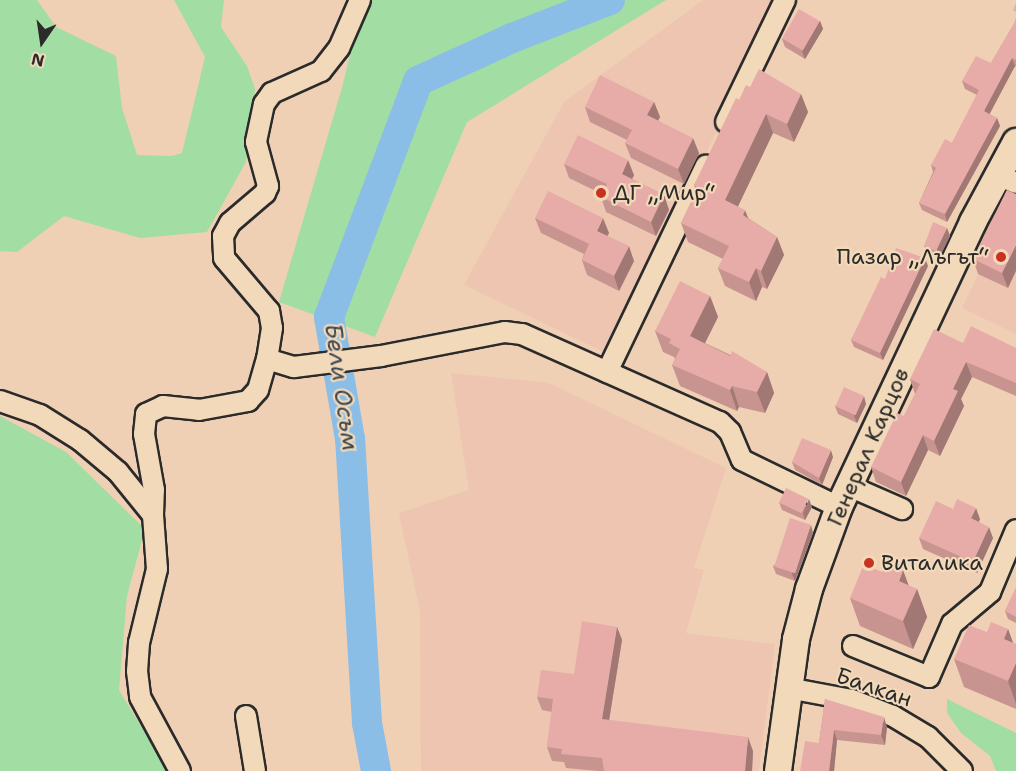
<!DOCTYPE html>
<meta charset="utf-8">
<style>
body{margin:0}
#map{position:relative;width:1016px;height:771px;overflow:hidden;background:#f0d0b5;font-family:"Shantell Sans",sans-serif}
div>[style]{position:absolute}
.built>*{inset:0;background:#edc5b1}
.green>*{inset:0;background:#a2dda3}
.river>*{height:30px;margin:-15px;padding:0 15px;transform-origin:15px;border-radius:15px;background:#8abee7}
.roads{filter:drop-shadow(2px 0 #2b2b2b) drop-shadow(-2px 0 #2b2b2b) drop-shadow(0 2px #2b2b2b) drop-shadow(0 -2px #2b2b2b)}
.minor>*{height:20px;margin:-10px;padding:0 10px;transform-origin:10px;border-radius:10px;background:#f2d9b9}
.major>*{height:26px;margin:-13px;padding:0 13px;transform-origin:13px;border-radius:13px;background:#f2d9b9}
.wall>*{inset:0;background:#c79490}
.shaded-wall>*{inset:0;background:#a27875}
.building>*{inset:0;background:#e7aca7;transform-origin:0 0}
.dots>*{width:16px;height:16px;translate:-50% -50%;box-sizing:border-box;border:3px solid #f2d9b9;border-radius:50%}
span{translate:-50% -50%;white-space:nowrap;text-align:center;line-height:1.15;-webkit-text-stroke:4.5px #f2d9b9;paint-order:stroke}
.poi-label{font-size:22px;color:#2b2b2b}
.left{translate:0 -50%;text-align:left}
.right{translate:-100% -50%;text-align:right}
.street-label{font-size:22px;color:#2b2b2b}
.water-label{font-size:24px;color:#3e4851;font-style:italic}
.north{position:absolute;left:12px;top:12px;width:60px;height:60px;-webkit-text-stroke:4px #f2d9b9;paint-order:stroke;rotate:193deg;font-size:16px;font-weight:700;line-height:24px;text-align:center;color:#2b2b2b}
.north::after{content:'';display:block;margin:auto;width:21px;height:27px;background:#2b2b2b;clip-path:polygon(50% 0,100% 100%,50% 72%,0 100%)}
</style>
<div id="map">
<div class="built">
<div style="clip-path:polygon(703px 0,779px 0,610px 355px,464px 285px,564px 102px)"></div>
<div style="clip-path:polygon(1012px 204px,1016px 206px,1016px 334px,962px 308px)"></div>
<div style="clip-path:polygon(451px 373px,549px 383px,726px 468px,694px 568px,704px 570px,686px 633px,775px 644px,759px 771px,421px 771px,420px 611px,399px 513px,469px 490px)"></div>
</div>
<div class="green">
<div style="clip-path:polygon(0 0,37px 0,56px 27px,116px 56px,122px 108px,137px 155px,171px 156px,182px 153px,205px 57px,174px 0,224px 0,221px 27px,247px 66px,255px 89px,246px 162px,207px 232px,140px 238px,64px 216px,17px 252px,0 251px)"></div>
<div style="clip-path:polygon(363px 0,666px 0,467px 122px,375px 337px,279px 302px,343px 84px)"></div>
<div style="clip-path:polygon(0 416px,66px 452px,145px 529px,127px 596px,119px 690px,168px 771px,0 771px)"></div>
<div style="clip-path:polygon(947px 699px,1016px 733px,1016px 771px,996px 771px,990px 756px,961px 733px,947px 713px)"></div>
</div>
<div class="river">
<div style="left:376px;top:771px;width:49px;rotate:-100.6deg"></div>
<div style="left:367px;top:723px;width:285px;rotate:-93.4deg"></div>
<div style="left:350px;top:439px;width:124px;rotate:-99.8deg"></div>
<div style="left:329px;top:317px;width:252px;rotate:-69.3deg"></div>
<div style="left:418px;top:81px;width:103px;rotate:-24.6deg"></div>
<div style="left:512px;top:38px;width:105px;rotate:-21.2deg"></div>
</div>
<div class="roads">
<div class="minor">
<div style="left:360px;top:0;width:52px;rotate:113.6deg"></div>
<div style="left:339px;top:48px;width:29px;rotate:128deg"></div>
<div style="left:321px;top:71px;width:54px;rotate:155.8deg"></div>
<div style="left:272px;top:93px;width:14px;rotate:126deg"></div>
<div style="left:264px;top:104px;width:39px;rotate:102deg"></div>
<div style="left:256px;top:142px;width:46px;rotate:74.7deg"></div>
<div style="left:268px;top:186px;width:8px;rotate:113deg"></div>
<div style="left:265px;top:193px;width:46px;rotate:139.4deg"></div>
<div style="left:230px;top:223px;width:15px;rotate:118deg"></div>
<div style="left:223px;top:236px;width:22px;rotate:87deg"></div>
<div style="left:224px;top:258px;width:70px;rotate:49.7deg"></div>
<div style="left:269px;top:311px;width:17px;rotate:80deg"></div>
<div style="left:272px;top:328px;width:31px;rotate:99deg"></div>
<div style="left:267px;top:359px;width:28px;rotate:17deg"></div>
<div style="left:294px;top:367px;width:88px;rotate:-7.2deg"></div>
<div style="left:381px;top:356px;width:126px;rotate:-11deg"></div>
<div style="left:505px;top:332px;width:17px;rotate:7deg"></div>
<div style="left:522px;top:334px;width:217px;rotate:24deg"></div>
<div style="left:720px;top:422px;width:14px;rotate:45deg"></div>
<div style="left:730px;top:432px;width:30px;rotate:67deg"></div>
<div style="left:742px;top:460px;width:108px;rotate:25.9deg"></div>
<div style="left:726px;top:122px;width:136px;rotate:-64.2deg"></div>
<div style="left:998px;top:175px;width:20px;rotate:24deg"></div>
<div style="left:607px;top:372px;width:229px;rotate:-64.4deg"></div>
<div style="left:0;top:401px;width:42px;rotate:19.3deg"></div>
<div style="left:40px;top:415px;width:47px;rotate:32deg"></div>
<div style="left:80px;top:440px;width:50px;rotate:40.1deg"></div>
<div style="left:118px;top:472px;width:55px;rotate:50.9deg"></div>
<div style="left:153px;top:515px;width:54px;rotate:85.8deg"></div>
<div style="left:157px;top:569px;width:76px;rotate:103.7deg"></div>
<div style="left:139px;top:643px;width:28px;rotate:94deg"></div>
<div style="left:137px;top:671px;width:26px;rotate:83deg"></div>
<div style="left:140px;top:697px;width:84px;rotate:61.6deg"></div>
<div style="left:849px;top:486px;width:58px;rotate:23.5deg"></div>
<div style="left:153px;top:515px;width:25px;rotate:-88deg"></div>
<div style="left:154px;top:490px;width:57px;rotate:-100.1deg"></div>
<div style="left:144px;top:434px;width:20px;rotate:-84deg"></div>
<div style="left:146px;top:414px;width:19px;rotate:-25deg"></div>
<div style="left:163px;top:406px;width:36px;rotate:6deg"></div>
<div style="left:199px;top:410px;width:50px;rotate:-10.4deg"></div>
<div style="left:248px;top:401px;width:15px;rotate:-48deg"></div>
<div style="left:258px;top:390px;width:32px;rotate:-74deg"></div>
<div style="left:853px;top:646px;width:82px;rotate:22.2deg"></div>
<div style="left:929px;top:677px;width:58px;rotate:-66.5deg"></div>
<div style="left:952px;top:624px;width:50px;rotate:-40.1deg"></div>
<div style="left:990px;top:592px;width:67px;rotate:-67.2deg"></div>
<div style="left:788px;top:688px;width:65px;rotate:10.6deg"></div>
<div style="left:852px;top:700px;width:44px;rotate:21.3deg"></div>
<div style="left:893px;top:716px;width:41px;rotate:31deg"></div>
<div style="left:928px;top:737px;width:48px;rotate:45deg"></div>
<div style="left:246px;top:716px;width:56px;rotate:80.7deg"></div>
</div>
<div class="major">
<div style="left:778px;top:771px;width:133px;rotate:-82.2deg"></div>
<div style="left:796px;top:639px;width:52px;rotate:-75.4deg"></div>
<div style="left:809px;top:589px;width:87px;rotate:-69.9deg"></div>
<div style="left:839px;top:507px;width:315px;rotate:-64.8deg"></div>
<div style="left:973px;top:222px;width:91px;rotate:-61.7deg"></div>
</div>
</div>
<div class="wall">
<div style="clip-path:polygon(1016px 18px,1016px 67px,1015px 66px,989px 114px,997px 118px,1000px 126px,947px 222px,922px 210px,919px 203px,933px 172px,931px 165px,952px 143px,977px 95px,965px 89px,962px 81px,991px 63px,1015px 22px)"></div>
<div style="clip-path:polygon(820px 21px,823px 29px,805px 59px,785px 47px,782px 39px)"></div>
<div style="clip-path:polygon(750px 87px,801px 94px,808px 112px,794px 142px,773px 133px,738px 206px,748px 218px,777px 237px,784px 255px,767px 289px,762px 287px,756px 301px,725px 286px,718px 268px,723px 259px,688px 242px,681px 223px,696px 192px,694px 185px)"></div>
<div style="clip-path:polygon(654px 102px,660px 117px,658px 120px,699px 153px,684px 184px,631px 158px,625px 143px,627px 140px,590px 122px,585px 107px)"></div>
<div style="clip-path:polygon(564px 164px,634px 175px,632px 179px,664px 195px,669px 210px,656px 236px,606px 212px,601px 197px,602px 194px,569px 178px)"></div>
<div style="clip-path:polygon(1007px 190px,1008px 288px,978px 274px,973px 259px)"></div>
<div style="clip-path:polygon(535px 218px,609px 233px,607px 236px,634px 261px,619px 291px,587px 275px,582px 260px,584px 254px,541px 233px)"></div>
<div style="clip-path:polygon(947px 228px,950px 236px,939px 258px,927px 253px,924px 246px)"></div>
<div style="clip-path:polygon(928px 266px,883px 360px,854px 347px,851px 340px,885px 279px)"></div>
<div style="clip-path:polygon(710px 296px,718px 317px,705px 343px,767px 372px,774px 393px,765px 413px,739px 407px,737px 411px,680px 386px,672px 365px,675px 359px,674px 357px,663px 352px,655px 331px)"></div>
<div style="clip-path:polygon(963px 343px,1016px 348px,1016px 396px,972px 377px,961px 399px,964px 406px,940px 456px,928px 450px,906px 496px,876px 482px,871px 467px,904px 416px,915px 394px,910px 379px)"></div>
<div style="clip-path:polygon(866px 404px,857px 423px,838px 414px,835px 406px)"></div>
<div style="clip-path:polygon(833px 457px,822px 485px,795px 470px,792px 462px)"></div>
<div style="clip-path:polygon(779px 502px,812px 507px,805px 520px,782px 510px)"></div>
<div style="clip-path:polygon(953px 509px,980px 519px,979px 522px,993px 538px,977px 573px,923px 549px,919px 538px)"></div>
<div style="clip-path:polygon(813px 533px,795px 581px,776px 574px,773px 566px)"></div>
<div style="clip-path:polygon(909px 586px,917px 589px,927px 617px,913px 649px,860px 626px,850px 598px)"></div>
<div style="clip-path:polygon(1016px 588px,1016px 623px,1008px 619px,1005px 611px)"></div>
<div style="clip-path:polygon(617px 627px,622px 640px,609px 720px,753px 751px,752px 771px,598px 771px,566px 768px,564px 762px,552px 761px,547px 747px,552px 712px,542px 710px,537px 697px,574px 674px)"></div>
<div style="clip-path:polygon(1008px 629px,1013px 643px,1016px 644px,1016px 709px,964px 687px,954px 659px,987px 632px)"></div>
<div style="clip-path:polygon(825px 699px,887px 727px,885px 745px,837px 740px,834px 771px,800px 771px,819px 743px)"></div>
</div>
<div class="shaded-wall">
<div style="clip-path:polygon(820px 21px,823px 29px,805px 59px,802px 51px)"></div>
<div style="clip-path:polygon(1012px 58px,1015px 66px,987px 119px,984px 111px)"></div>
<div style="clip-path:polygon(801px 94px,808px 112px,794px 142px,787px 124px)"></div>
<div style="clip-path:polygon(654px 102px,660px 117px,653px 130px,647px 115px)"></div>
<div style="clip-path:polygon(766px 114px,773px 133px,732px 219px,725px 200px)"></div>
<div style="clip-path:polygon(997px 118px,1000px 126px,947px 222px,945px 214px)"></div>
<div style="clip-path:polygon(693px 138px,699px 153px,684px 184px,678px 169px)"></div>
<div style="clip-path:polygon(628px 160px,634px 175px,627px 189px,622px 174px)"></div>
<div style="clip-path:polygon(664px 195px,669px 210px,656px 236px,651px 222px)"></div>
<div style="clip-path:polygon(745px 210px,752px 228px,743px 215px)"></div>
<div style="clip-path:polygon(603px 218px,609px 233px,602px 245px,597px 231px)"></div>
<div style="clip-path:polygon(947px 228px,950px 236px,939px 258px,936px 251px)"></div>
<div style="clip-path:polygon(777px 237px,784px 255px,767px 289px,761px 271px)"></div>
<div style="clip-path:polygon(1016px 245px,1016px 271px,1008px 288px,1002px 273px)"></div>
<div style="clip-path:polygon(629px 246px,634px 261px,619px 291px,614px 276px)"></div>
<div style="clip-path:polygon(925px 258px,928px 266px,883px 360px,880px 353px)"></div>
<div style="clip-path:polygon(756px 268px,762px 287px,756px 301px,749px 282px)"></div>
<div style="clip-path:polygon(710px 296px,718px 317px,698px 357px,690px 336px)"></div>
<div style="clip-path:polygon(966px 362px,972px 377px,961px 399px,964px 406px,940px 456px,934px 441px,953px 389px)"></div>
<div style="clip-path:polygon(767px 372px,774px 393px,765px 413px,757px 392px)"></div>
<div style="clip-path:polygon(732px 386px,739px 407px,737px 411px,730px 390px)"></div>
<div style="clip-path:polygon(864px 396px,866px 404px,857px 423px,854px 416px)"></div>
<div style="clip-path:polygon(923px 435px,928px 450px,906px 496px,901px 482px)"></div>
<div style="clip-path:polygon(831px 450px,833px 457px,822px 485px,819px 478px)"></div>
<div style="clip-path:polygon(809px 499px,812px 507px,805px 520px,803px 513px)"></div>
<div style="clip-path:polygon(976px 508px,980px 519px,975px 530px,971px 518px)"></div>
<div style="clip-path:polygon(811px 525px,813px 533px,795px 581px,792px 574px)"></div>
<div style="clip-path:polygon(989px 527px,993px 538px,977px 573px,973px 562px)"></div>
<div style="clip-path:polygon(903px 570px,913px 597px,917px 589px,927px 617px,913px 649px,903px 621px,899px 581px)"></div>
<div style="clip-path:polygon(617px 627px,622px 640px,607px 733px,602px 719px)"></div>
<div style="clip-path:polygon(1008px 629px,1016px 651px,1004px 639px)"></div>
<div style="clip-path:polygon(1016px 663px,1016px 704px,1008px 681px)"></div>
<div style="clip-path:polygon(884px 717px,887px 727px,885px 745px,881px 735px)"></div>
<div style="clip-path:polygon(834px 730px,837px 740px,834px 771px,829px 771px)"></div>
<div style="clip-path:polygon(748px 737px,753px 751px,752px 771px,745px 771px)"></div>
</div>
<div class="building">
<div style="clip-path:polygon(1016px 3px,1016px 12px,1013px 10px)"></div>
<div style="left:799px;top:9px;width:24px;height:34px;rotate:30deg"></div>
<div style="clip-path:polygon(1016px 18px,1016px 60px,1012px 58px,984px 111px,997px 118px,945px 214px,919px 203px,936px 168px,931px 165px,945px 139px,952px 143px,979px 90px,962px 81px,976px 56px,991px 63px,1015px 22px)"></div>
<div style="clip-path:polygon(759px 69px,801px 94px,787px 124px,766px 114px,725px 200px,745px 210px,743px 215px,777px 237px,761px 271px,756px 268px,749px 282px,718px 268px,729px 246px,681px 223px,698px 188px,694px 185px,736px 98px,739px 100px,746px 85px,750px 87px)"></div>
<div style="clip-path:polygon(600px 75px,654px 102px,647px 115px,693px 138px,678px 169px,625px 143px,632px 130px,585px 107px)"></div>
<div style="clip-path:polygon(578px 135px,628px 160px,622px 174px,664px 195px,651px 222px,601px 197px,607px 184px,564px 164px)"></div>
<div style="clip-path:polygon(1007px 190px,1016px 194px,1016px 245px,1002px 273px,973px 259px)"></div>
<div style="clip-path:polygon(548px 191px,603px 218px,597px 231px,629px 246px,614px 276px,582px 260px,589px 244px,535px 218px)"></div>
<div style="clip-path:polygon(933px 222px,947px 228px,936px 251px,924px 246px)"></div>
<div style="clip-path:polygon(896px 248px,925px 258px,880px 353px,851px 340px,881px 277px,885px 279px)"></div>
<div style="clip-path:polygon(680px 281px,710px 296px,690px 336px,730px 356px,732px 351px,767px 372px,757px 392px,732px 386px,730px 390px,672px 365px,680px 349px,669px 343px,671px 339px,655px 331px)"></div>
<div style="clip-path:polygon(971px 326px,1016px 348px,1016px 383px,966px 362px,953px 389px,958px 391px,934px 441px,923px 435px,901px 482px,871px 467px,897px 413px,904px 416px,920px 384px,910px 379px,934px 329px,963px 343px)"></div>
<div style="left:844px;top:387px;width:22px;height:21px;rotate:24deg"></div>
<div style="clip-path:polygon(802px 438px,831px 450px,819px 478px,792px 462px)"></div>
<div style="left:786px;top:488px;width:25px;height:16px;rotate:26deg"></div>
<div style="clip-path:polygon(957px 499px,976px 508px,971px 518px,989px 527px,973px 562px,919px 538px,936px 501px,953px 509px)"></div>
<div style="left:790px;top:518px;width:22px;height:51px;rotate:18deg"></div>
<div style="clip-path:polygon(885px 562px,903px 570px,899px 581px,917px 589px,903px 621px,850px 598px,864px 564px,882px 572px)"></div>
<div style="clip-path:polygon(1016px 588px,1016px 617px,1005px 611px)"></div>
<div style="clip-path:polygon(582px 621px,617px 627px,602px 719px,748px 737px,745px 771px,604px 771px,602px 758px,561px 754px,562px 749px,547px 747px,553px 699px,537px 697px,541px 670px,574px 674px)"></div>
<div style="clip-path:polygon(991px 622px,1008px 629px,1004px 639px,1016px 644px,1016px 663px,1008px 681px,954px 659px,969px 625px,987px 632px)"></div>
<div style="clip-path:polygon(825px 699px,884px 717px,881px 735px,834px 730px,829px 771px,800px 771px,805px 741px,819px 743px)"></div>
</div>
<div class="dots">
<div style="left:601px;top:193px;background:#c8321e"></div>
<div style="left:1001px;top:257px;background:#c8321e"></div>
<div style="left:869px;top:563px;background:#c8321e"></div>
</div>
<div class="poi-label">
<span class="left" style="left:613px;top:193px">ДГ „Мир“</span>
<span class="right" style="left:989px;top:257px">Пазар „Лъгът“</span>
<span class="left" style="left:881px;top:563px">Виталика</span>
</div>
<div class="street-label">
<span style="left:868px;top:447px;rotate:-66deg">Генерал Карцов</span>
<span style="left:874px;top:687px;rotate:19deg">Балкан</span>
</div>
<div class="water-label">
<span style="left:341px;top:387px;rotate:82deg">Бели Осъм</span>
</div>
<div class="north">N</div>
</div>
